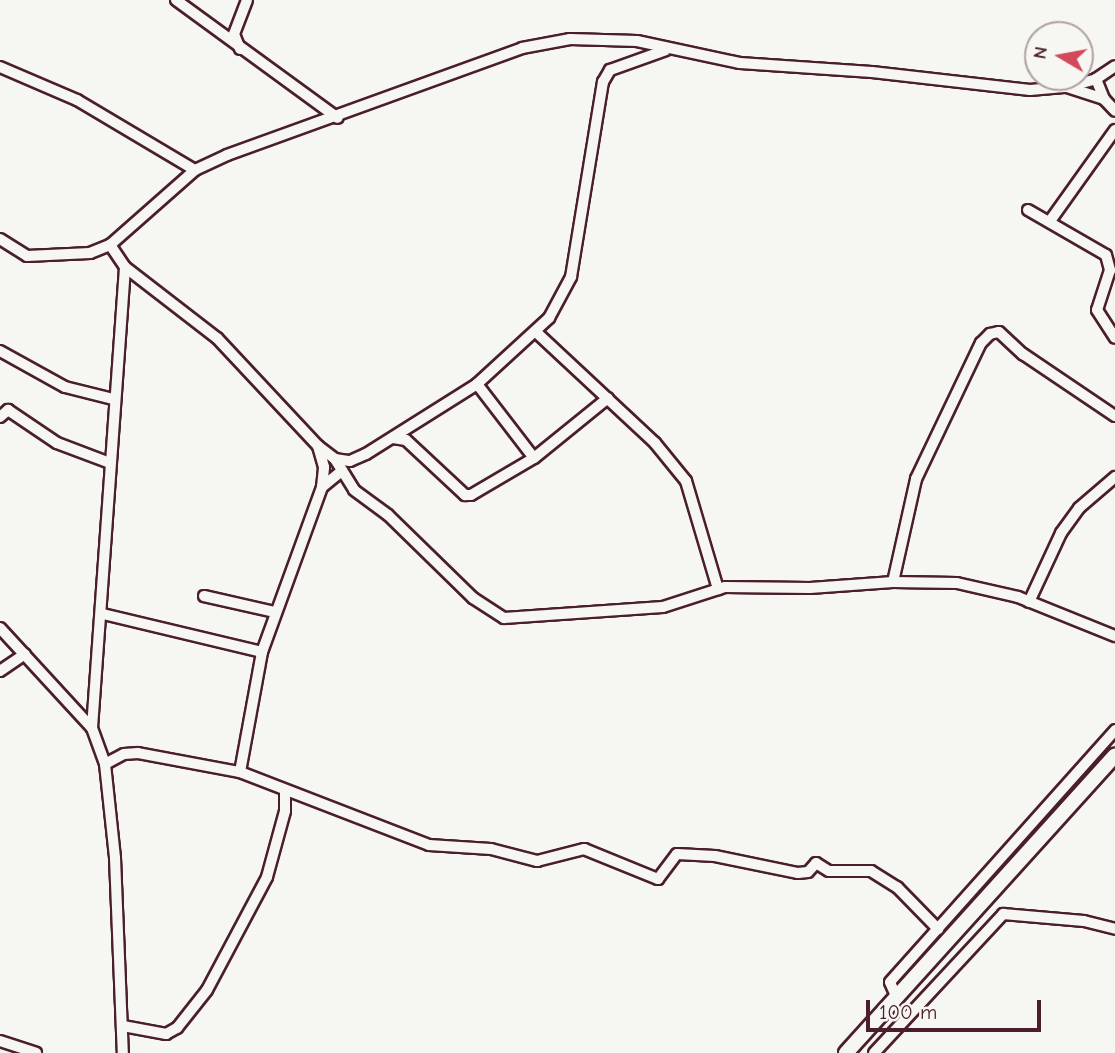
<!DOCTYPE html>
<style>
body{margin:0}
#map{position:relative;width:1115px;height:1053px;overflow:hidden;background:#f6f6f2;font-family:"Comic Neue",sans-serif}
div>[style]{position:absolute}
.roads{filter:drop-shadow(2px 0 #4a1f2b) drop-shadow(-2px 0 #4a1f2b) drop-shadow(0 2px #4a1f2b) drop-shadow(0 -2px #4a1f2b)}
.street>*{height:10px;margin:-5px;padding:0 5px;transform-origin:5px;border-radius:5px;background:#f6f6f2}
.secondary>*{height:14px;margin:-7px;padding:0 7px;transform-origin:7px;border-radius:7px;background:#f6f6f2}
span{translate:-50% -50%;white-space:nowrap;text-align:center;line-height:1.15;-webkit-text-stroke:6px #f6f6f2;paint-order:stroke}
.north{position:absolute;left:1024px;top:21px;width:70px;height:70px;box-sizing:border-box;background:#f6f6f2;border:2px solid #b1a0a2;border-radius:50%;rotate:280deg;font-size:19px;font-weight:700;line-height:28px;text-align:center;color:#4a1f2b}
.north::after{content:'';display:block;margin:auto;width:24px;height:32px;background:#d1495b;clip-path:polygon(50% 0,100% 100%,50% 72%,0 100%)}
.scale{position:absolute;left:866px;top:1000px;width:175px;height:32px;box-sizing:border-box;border:4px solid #4a1f2b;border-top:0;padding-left:9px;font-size:21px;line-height:24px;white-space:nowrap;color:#4a1f2b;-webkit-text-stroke:5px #f6f6f2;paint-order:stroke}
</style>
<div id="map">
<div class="roads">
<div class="street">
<div style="left:176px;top:0;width:200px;rotate:36.1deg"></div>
<div style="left:240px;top:49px;width:16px;rotate:-112deg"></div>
<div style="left:234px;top:34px;width:36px;rotate:-69deg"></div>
<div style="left:0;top:67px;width:84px;rotate:23.2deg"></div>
<div style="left:77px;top:100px;width:137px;rotate:30.7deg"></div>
<div style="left:1096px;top:79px;width:22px;rotate:68deg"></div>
<div style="left:1104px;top:99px;width:16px;rotate:47deg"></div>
<div style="left:1067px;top:87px;width:39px;rotate:18deg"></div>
<div style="left:1028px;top:210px;width:90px;rotate:30deg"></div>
<div style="left:1106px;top:255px;width:16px;rotate:75deg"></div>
<div style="left:1110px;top:270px;width:42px;rotate:108deg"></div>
<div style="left:1097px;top:310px;width:33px;rotate:57deg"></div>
<div style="left:1050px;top:221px;width:112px;rotate:-54.5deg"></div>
<div style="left:0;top:239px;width:32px;rotate:32deg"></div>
<div style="left:27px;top:256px;width:63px;rotate:-2.7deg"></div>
<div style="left:90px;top:253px;width:22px;rotate:-22deg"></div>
<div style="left:110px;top:245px;width:113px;rotate:-41.4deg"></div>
<div style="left:195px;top:170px;width:35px;rotate:-25deg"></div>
<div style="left:227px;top:155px;width:314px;rotate:-19.9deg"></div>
<div style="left:522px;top:48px;width:49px;rotate:-10.6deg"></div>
<div style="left:570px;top:39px;width:67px;rotate:1.7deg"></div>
<div style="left:637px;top:41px;width:105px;rotate:12.1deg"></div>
<div style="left:740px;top:63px;width:132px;rotate:3.9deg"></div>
<div style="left:872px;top:72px;width:159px;rotate:6.5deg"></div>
<div style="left:1030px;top:90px;width:37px;rotate:-5deg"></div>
<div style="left:1067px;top:87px;width:30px;rotate:-15deg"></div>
<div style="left:1096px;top:79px;width:23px;rotate:-34deg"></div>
<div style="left:125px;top:267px;width:116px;rotate:37.7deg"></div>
<div style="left:217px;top:338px;width:148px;rotate:46.9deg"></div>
<div style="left:318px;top:446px;width:21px;rotate:37deg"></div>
<div style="left:335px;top:459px;width:15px;rotate:8deg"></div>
<div style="left:350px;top:461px;width:17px;rotate:-24deg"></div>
<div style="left:366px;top:454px;width:131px;rotate:-32.2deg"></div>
<div style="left:477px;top:384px;width:98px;rotate:-42.5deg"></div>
<div style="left:549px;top:318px;width:47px;rotate:-61.8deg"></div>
<div style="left:571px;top:277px;width:198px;rotate:-80.7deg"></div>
<div style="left:603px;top:82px;width:14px;rotate:-60deg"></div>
<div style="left:610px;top:70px;width:59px;rotate:-19.7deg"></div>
<div style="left:536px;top:332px;width:163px;rotate:43deg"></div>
<div style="left:655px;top:443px;width:49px;rotate:50.8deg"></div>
<div style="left:686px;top:481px;width:113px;rotate:73.5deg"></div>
<div style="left:0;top:351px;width:74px;rotate:29deg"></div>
<div style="left:65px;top:387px;width:49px;rotate:14deg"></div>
<div style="left:477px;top:384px;width:93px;rotate:52.4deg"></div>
<div style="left:0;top:417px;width:11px;rotate:-41deg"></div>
<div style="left:8px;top:410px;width:59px;rotate:34deg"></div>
<div style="left:57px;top:443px;width:57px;rotate:20.7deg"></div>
<div style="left:393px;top:438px;width:13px;rotate:9deg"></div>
<div style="left:406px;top:440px;width:81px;rotate:43deg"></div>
<div style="left:465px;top:495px;width:6px"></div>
<div style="left:471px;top:495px;width:73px;rotate:-30.4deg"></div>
<div style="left:534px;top:458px;width:95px;rotate:-39deg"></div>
<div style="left:335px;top:459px;width:36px;rotate:58deg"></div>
<div style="left:354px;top:490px;width:42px;rotate:36.3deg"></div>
<div style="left:388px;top:515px;width:119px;rotate:44.3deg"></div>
<div style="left:473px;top:598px;width:37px;rotate:33deg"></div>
<div style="left:504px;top:618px;width:159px;rotate:-4deg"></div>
<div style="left:663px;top:607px;width:65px;rotate:-17.9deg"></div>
<div style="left:725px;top:587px;width:85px;rotate:0.7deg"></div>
<div style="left:810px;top:588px;width:83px;rotate:-4.1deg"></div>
<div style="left:893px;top:582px;width:64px;rotate:0.9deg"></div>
<div style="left:957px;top:583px;width:63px;rotate:12.9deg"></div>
<div style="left:1018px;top:597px;width:105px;rotate:21.9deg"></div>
<div style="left:322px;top:487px;width:26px;rotate:-39deg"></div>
<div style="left:893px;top:582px;width:106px;rotate:-77.4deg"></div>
<div style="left:916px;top:479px;width:151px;rotate:-64.5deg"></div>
<div style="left:981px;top:343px;width:13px;rotate:-45deg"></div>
<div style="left:990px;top:334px;width:9px;rotate:-13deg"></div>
<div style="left:999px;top:332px;width:33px;rotate:43deg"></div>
<div style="left:1023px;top:354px;width:111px;rotate:34deg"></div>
<div style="left:204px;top:596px;width:73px;rotate:12.7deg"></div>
<div style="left:1029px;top:602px;width:76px;rotate:-65.1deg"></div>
<div style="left:1061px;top:533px;width:31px;rotate:-54deg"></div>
<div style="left:1079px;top:508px;width:48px;rotate:-40.7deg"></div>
<div style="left:103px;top:614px;width:163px;rotate:13.4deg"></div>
<div style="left:0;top:628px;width:136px;rotate:47.4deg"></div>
<div style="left:92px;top:728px;width:38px;rotate:70deg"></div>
<div style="left:105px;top:764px;width:95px;rotate:83.9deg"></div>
<div style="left:115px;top:858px;width:195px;rotate:87.7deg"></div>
<div style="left:0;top:671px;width:30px;rotate:-34deg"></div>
<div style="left:92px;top:728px;width:462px;rotate:-85.9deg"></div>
<div style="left:125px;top:267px;width:27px;rotate:-124deg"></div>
<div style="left:105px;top:764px;width:21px;rotate:-28deg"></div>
<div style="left:124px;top:754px;width:14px;rotate:-4deg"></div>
<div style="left:138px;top:753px;width:104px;rotate:10.6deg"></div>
<div style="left:240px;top:772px;width:203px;rotate:21.1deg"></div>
<div style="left:429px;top:845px;width:62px;rotate:3.7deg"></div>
<div style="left:491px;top:849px;width:48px;rotate:14.6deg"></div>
<div style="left:537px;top:861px;width:49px;rotate:-14.3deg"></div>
<div style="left:584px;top:849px;width:80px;rotate:22.1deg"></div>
<div style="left:658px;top:879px;width:31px;rotate:-53deg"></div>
<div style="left:677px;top:854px;width:38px;rotate:3deg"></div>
<div style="left:715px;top:856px;width:85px;rotate:11.6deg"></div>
<div style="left:798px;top:873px;width:10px;rotate:-6deg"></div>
<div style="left:808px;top:872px;width:12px;rotate:-48deg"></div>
<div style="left:816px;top:863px;width:15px;rotate:32deg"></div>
<div style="left:829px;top:871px;width:42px"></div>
<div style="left:871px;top:871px;width:31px;rotate:32deg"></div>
<div style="left:897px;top:887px;width:59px;rotate:45.7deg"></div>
<div style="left:240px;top:772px;width:122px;rotate:-79.6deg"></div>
<div style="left:262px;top:652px;width:176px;rotate:-70deg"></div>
<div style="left:322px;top:487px;width:20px;rotate:-84deg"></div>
<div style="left:324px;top:467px;width:22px;rotate:-106deg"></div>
<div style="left:897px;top:998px;width:17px;rotate:-114deg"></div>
<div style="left:890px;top:982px;width:338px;rotate:-48.2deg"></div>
<div style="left:123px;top:1026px;width:44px;rotate:10.5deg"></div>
<div style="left:166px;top:1034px;width:13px;rotate:-29deg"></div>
<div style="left:177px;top:1028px;width:48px;rotate:-51.7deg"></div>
<div style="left:207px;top:990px;width:128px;rotate:-62deg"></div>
<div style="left:267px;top:877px;width:68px;rotate:-74.7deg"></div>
<div style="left:285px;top:811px;width:21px;rotate:-90deg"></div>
<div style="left:0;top:1041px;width:38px;rotate:18deg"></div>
<div style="left:874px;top:1053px;width:190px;rotate:-47.1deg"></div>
<div style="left:1003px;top:914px;width:81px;rotate:4.9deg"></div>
<div style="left:1084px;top:921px;width:32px;rotate:14deg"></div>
</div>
<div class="secondary">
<div style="left:846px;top:1053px;width:401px;rotate:-47.9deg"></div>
</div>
</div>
<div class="north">N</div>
<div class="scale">100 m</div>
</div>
